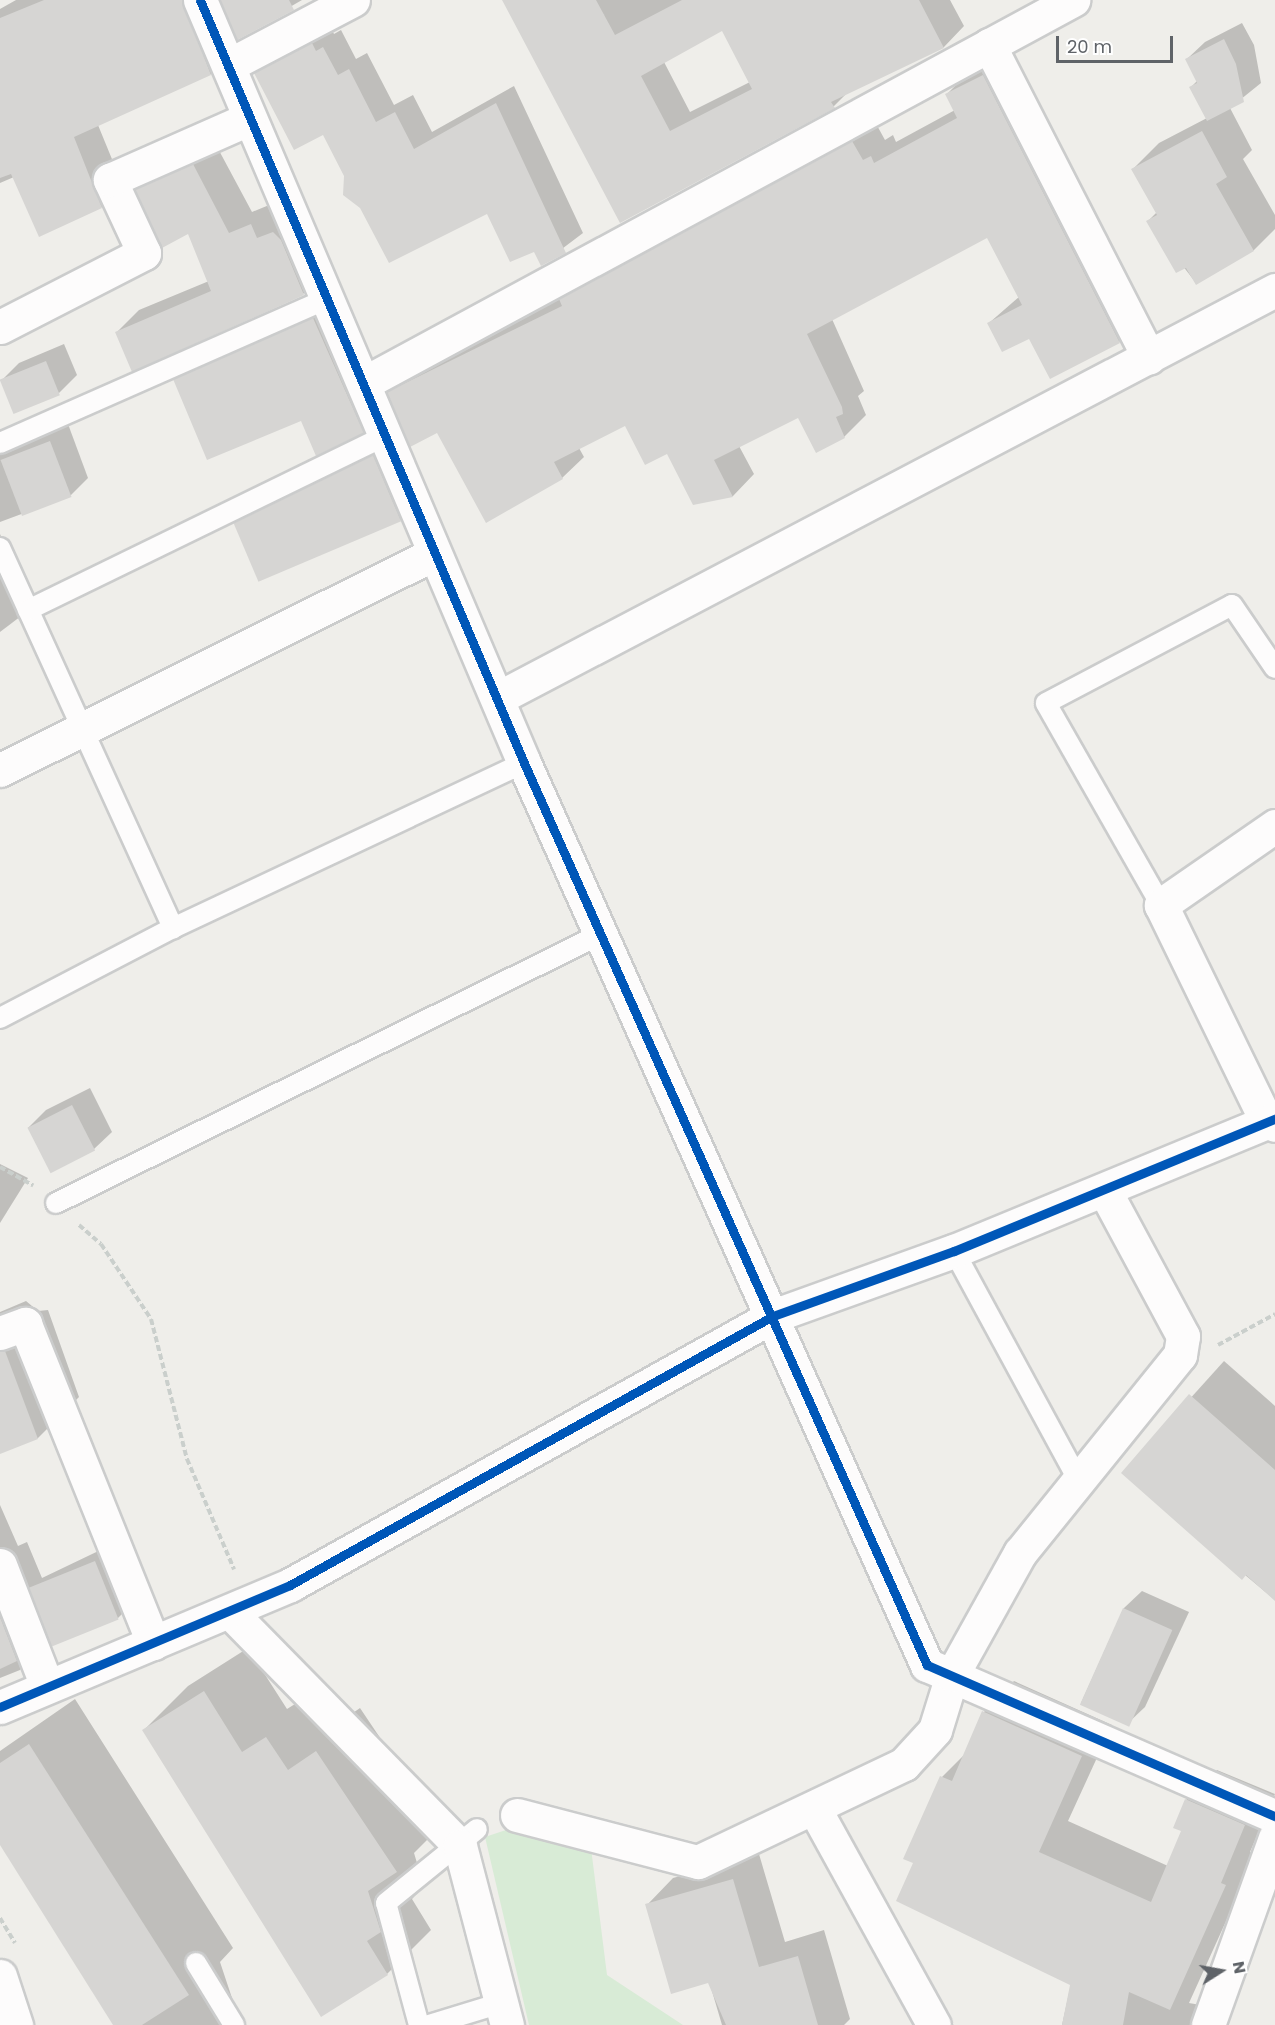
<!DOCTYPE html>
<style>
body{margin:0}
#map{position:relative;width:1275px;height:2025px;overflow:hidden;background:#efeeea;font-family:Poppins,sans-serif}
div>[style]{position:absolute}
.green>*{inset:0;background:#d8ebd6}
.shadow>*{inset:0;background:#0003}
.building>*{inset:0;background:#d6d5d3;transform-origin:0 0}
.path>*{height:4px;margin-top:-2px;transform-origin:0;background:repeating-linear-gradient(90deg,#cacfcc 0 6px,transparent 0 9px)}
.roads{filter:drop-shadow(2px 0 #cbcccc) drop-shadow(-2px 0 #cbcccc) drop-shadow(0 2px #cbcccc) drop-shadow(0 -2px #cbcccc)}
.lane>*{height:20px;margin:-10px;padding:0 10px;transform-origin:10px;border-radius:10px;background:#fdfcfc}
.street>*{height:33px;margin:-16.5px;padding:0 16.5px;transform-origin:16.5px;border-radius:16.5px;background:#fdfcfc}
.cycleway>*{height:9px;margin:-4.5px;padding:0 4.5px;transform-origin:4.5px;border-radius:4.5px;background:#0057b8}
span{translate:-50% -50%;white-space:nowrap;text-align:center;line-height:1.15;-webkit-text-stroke:4.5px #fff;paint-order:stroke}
.north{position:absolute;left:1191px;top:1941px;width:60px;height:60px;-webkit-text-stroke:4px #fff;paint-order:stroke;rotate:79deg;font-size:16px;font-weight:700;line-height:24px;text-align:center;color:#5f6368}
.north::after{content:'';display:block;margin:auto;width:21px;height:27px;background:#5f6368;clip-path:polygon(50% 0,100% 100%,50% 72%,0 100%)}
.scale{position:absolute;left:1056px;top:36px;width:117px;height:27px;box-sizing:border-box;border:3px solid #5f6368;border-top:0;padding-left:8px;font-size:18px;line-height:21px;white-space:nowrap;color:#5f6368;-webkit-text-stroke:4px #fff;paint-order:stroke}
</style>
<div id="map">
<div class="green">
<div style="clip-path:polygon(509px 1829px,591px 1848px,607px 1975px,683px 2025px,529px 2025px,485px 1837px)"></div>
</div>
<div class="shadow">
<div style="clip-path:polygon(16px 0,207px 0,232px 52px,211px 74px,98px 125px,123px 186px,102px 207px,14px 177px,0 183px,0 9px)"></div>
<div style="clip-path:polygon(222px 0,302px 0,238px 37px)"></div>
<div style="clip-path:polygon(evenodd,503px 0,950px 0,964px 26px,944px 47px,848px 92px,834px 106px,621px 221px,503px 0,722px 29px,750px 82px,690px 112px,664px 62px,722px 29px)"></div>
<div style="clip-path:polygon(1242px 23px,1254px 45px,1261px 83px,1230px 108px,1252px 150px,1243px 159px,1275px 215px,1275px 229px,1254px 250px,1196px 283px,1148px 221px,1157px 212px,1133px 169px,1159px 143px,1207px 118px,1191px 87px,1198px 80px,1187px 59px,1205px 42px)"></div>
<div style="clip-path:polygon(330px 26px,334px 34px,341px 30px,356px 59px,367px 53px,394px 105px,413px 95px,432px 132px,514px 86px,583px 233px,542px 264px,534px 250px,488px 212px,346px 175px,324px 133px,256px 73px,274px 55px)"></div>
<div style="clip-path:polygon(1005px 54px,1141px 320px,1119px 342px,1030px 337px,989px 323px,1019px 297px,988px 236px,832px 319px,864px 391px,858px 396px,866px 415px,844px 437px,799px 416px,739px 446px,754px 474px,733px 496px,694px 503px,668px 452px,625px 424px,579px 448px,584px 457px,562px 478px,438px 431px,389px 392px,410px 371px,566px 294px,582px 278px,874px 120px,885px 140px,893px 135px,896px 142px,955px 110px,947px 94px,968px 73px)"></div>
<div style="clip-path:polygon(215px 143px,252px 212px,274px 203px,325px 272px,303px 294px,117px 332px,139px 310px,209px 281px,189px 232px,137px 190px,159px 168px)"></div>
<div style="clip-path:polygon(331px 301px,381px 414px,363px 432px,175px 380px,193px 362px)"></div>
<div style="clip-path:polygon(64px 344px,77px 375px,59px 393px,1px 381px,19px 363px)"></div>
<div style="clip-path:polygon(68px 424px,88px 478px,70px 496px,0 522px,0 450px)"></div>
<div style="clip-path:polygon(391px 438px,418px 502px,400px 520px,236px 523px,254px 505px)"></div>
<div style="clip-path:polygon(0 534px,33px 607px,0 632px)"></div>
<div style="clip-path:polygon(90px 1088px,112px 1132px,94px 1149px,28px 1128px,46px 1110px)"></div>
<div style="clip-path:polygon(0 1164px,28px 1178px,0 1223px)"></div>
<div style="clip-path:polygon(26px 1301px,38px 1311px,48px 1310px,79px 1397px,38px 1438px,0 1452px,0 1312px)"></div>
<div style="clip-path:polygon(1224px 1361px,1275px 1406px,1275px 1600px,1123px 1473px)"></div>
<div style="clip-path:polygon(0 1505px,18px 1546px,27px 1542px,42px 1578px,113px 1544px,136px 1600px,118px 1618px,51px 1639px,20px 1670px,0 1678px)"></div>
<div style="clip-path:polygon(1142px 1591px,1189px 1612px,1145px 1707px,1127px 1724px,1081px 1703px,1124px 1608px)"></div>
<div style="clip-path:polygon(248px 1648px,287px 1709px,311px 1694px,333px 1727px,360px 1708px,440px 1827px,414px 1853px,424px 1886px,412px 1899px,431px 1930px,387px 1974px,144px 1730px,188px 1686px)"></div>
<div style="clip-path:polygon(1014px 1681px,1112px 1725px,1068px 1821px,1168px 1866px,1183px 1830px,1186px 1800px,1217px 1770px,1275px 1794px,1250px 1852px,1256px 1855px,1189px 2003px,1212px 2007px,1209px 2025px,1062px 2025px,1071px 1984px,915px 1862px,942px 1777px,966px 1753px,984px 1712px)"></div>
<div style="clip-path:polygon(75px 1699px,233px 1948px,220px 1962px,241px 2025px,115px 2025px,0 1843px,0 1751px)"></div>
<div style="clip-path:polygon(759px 1854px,785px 1942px,824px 1930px,850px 2019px,844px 2025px,722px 2025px,709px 1981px,647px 1905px,673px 1878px)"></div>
</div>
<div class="building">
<div style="clip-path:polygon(44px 0,182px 0,211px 75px,74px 137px,102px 208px,39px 237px,11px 174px,0 178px,0 18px)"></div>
<div style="clip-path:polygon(220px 0,289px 0,294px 10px,237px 40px)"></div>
<div style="clip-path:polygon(evenodd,502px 0,596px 0,615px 35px,682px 0,919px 0,944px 48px,831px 102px,835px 108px,620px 223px,502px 0,722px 31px,752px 89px,670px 131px,641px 76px,722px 31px)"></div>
<div style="clip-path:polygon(1224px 39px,1236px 64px,1244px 102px,1207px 121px,1189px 87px,1197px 83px,1185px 59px)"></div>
<div style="clip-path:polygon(312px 43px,316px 51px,323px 47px,338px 75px,349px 69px,376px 122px,395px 112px,414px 149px,496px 103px,566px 253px,541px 266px,534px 252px,510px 262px,487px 214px,389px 263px,360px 208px,343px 195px,344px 176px,323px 135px,294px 150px,254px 73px)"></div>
<div style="clip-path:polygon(983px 75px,1120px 343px,1050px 379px,1029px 339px,1002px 352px,987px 323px,1022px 305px,987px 238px,807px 334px,842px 407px,843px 414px,836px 417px,845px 438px,816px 453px,798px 418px,714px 460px,733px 497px,693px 505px,667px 454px,645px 465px,625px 426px,554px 462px,563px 479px,486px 523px,437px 433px,410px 447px,387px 392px,562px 306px,559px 299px,852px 141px,863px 160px,871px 156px,874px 163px,957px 118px,945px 94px)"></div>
<div style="clip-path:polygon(1202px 131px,1227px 177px,1216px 184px,1254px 251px,1196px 285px,1186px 268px,1176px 273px,1146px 221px,1157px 215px,1131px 169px)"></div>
<div style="clip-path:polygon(193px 164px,229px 233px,251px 224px,257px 238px,273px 232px,281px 240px,304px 295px,132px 372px,115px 332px,211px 291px,188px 234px,162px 248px,135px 189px)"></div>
<div style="clip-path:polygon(313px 318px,364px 433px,316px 456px,301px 421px,207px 460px,173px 379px)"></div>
<div style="left:46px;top:361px;width:37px;height:50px;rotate:68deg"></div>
<div style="left:50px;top:441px;width:60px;height:53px;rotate:69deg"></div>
<div style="left:373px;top:455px;width:72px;height:155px;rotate:67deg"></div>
<div style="left:72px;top:1105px;width:51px;height:50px;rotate:63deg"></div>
<div style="clip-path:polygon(0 1351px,5px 1351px,38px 1439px,0 1454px)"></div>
<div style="clip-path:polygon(1189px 1394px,1275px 1470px,1275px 1601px,1246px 1575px,1242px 1580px,1121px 1473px)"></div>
<div style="left:95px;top:1561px;width:63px;height:72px;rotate:68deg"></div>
<div style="left:1123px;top:1608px;width:54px;height:106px;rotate:24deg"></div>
<div style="clip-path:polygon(0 1617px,17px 1661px,0 1669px)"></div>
<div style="clip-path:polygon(204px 1691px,242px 1752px,266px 1737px,288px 1770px,316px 1751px,397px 1872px,368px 1891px,381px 1932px,367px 1941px,388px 1975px,321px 2017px,142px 1730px)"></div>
<div style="clip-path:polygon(982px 1711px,1082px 1756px,1039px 1852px,1151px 1902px,1181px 1831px,1173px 1828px,1185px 1799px,1245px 1825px,1221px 1883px,1226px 1885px,1170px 2010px,1129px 1992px,1123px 2025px,1062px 2025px,1070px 1985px,896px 1901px,913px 1863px,903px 1859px,940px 1776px,952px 1781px)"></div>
<div style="clip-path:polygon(29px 1744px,189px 1995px,142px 2025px,113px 2025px,0 1845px,0 1763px)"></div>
<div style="clip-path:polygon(733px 1879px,759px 1967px,798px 1956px,818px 2025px,726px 2025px,708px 1983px,671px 1994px,645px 1904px)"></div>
</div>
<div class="path">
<div style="left:0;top:1167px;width:38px;rotate:29deg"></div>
<div style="left:79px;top:1225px;width:29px;rotate:41deg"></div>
<div style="left:101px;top:1244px;width:90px;rotate:56.3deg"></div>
<div style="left:151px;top:1319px;width:145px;rotate:75.6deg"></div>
<div style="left:187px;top:1459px;width:120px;rotate:66.9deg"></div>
<div style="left:1218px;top:1345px;width:65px;rotate:-28.5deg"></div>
<div style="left:0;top:1918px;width:29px;rotate:59deg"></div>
</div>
<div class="roads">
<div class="lane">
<div style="left:0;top:443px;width:359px;rotate:-23.8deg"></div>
<div style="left:0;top:548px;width:418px;rotate:65.5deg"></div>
<div style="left:28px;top:610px;width:399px;rotate:-26deg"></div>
<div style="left:1161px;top:905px;width:232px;rotate:-119.7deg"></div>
<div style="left:1046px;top:703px;width:210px;rotate:-27.8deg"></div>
<div style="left:1232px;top:605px;width:76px;rotate:55.7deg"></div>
<div style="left:0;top:1018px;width:195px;rotate:-27.5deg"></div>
<div style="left:173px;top:928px;width:388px;rotate:-25.2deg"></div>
<div style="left:56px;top:1203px;width:608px;rotate:-26.27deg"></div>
<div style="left:954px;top:1251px;width:258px;rotate:61.5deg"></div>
<div style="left:196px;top:1963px;width:73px;rotate:58.5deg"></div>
<div style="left:419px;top:2025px;width:126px;rotate:-105.1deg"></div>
<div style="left:386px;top:1903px;width:117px;rotate:-39.1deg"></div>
<div style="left:429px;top:2025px;width:75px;rotate:-17deg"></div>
</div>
<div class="street">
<div style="left:200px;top:0;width:829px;rotate:66.99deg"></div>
<div style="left:524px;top:763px;width:988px;rotate:65.93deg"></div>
<div style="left:927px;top:1665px;width:379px;rotate:23.5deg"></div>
<div style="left:989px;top:45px;width:351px;rotate:62.9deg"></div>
<div style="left:229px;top:65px;width:140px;rotate:-27.7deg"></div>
<div style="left:0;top:327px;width:162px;rotate:-27.2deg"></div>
<div style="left:144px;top:253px;width:81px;rotate:-115deg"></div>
<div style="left:110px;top:180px;width:151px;rotate:-23.8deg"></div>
<div style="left:366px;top:382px;width:804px;rotate:-28.38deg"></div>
<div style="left:498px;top:698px;width:878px;rotate:-27.7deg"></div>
<div style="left:0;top:770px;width:485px;rotate:-26.5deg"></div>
<div style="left:1275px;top:826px;width:139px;rotate:145.3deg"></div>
<div style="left:1161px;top:905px;width:239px;rotate:64deg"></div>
<div style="left:1266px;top:1120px;width:10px;rotate:29deg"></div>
<div style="left:0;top:1333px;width:27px;rotate:-20deg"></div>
<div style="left:25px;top:1324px;width:344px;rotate:68.1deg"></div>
<div style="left:0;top:1565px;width:130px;rotate:68.8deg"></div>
<div style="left:230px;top:1612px;width:328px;rotate:45.5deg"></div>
<div style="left:460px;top:1846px;width:185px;rotate:75.3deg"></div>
<div style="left:0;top:1707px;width:315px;rotate:-22.8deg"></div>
<div style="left:290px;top:1585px;width:553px;rotate:-29.12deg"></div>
<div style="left:773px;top:1316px;width:192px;rotate:-19.8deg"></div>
<div style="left:954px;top:1251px;width:347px;rotate:-22.4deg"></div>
<div style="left:814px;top:1808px;width:248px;rotate:61.1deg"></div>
<div style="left:517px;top:1815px;width:187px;rotate:14.6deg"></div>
<div style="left:698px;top:1862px;width:228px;rotate:-25.4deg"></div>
<div style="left:904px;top:1764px;width:46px;rotate:-47.6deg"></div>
<div style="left:935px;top:1730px;width:58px;rotate:-72.8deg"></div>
<div style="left:952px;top:1675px;width:140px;rotate:-60.9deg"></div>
<div style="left:1020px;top:1553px;width:255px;rotate:-51.1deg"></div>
<div style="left:1180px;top:1355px;width:19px;rotate:-81deg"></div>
<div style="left:1183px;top:1336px;width:165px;rotate:-118.3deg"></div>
<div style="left:0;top:1976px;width:52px;rotate:71.9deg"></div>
<div style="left:1208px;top:2025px;width:199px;rotate:-70.3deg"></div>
</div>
</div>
<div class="cycleway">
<div style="left:200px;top:0;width:829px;rotate:66.99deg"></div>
<div style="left:524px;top:763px;width:988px;rotate:65.93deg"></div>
<div style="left:927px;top:1665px;width:379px;rotate:23.5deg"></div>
<div style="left:0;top:1707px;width:315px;rotate:-22.8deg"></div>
<div style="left:290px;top:1585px;width:553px;rotate:-29.12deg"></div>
<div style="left:773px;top:1316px;width:192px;rotate:-19.8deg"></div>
<div style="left:954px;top:1251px;width:347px;rotate:-22.4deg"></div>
</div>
<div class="north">N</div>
<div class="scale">20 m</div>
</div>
